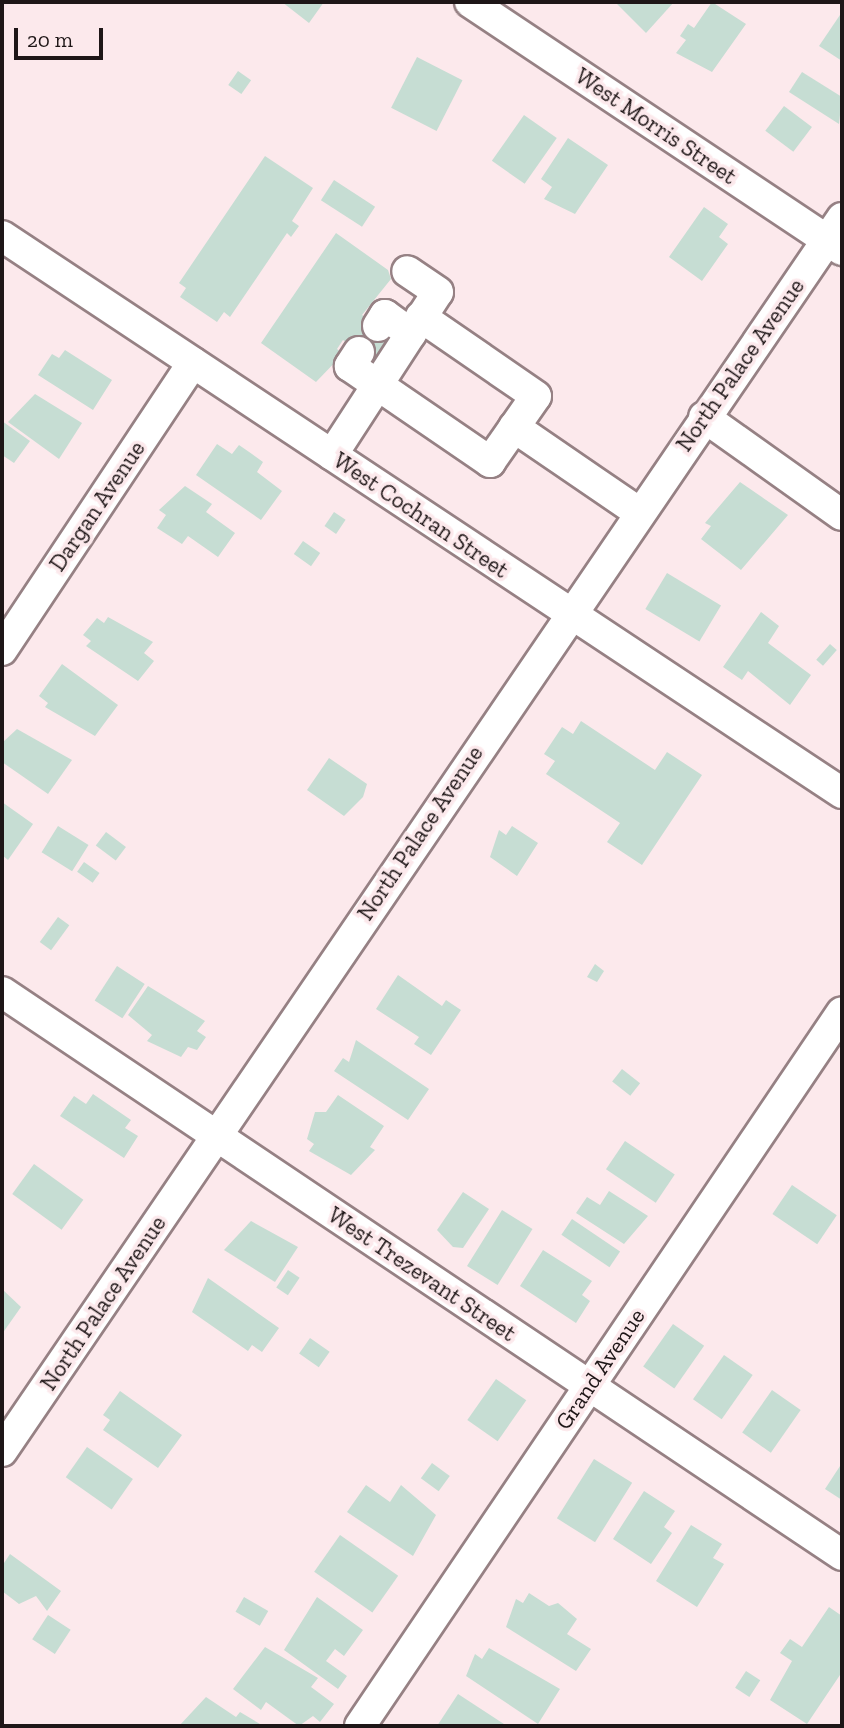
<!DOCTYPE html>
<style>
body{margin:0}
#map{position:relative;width:844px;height:1728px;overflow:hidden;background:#fce9ec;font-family:"Zilla Slab",serif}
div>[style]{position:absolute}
.building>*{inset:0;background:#c6ddd3;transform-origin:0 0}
.roads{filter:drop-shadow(2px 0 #968184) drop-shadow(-2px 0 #968184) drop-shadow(0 2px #968184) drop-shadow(0 -2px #968184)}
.minor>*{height:30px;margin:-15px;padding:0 15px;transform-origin:15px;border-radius:15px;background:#fff}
span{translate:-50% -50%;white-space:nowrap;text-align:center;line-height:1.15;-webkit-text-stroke:7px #fce9ec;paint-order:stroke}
.street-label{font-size:23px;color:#1e1617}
.frame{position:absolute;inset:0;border:4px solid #1e1617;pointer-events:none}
.scale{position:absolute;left:14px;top:28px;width:89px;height:32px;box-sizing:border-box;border:4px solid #1e1617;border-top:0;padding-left:9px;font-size:21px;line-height:24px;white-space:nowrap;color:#1e1617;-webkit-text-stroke:5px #fce9ec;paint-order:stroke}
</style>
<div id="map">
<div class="building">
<div style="clip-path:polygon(282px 2px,324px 2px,309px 23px)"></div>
<div style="clip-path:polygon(615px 2px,674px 2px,646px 33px)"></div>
<div style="clip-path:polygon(712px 2px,746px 24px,712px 72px,676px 53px,686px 40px,680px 36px,688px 24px,694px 28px)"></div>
<div style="clip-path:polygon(842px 12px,842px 61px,819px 46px)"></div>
<div style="left:417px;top:57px;width:51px;height:57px;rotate:27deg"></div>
<div style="left:238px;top:71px;width:16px;height:17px;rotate:35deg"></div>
<div style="clip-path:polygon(802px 72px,842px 97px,839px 124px,789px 92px)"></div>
<div style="left:784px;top:106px;width:35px;height:31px;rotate:37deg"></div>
<div style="left:524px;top:115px;width:40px;height:56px;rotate:35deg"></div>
<div style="clip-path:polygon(568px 138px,608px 165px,575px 214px,544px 199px,552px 187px,541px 179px)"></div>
<div style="clip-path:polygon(265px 156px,313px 188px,292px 221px,299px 226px,291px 237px,287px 233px,230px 317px,224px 312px,217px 322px,180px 297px,186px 288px,179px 283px)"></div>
<div style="left:334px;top:180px;width:49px;height:24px;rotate:33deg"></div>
<div style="clip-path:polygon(704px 207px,728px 224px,719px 237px,728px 244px,702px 281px,669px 257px)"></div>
<div style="clip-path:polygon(336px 233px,388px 270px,391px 279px,362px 315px,395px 338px,377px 364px,343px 340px,337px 349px,343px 354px,316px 382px,261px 343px)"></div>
<div style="clip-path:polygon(65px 350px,112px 380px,93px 410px,38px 375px,52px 354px,59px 358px)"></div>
<div style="clip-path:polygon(35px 394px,82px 423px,59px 459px,8px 422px)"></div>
<div style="clip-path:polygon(2px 421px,30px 441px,14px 463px,2px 455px)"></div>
<div style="clip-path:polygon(217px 444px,232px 454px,239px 445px,252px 454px,263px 462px,257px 472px,282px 491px,261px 520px,196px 475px)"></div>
<div style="clip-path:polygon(740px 482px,788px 515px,741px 570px,701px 539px,711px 526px,705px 523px)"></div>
<div style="clip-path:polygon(185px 486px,212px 504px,206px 512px,235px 533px,218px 557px,188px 536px,182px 544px,157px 528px,166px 515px,159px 510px)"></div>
<div style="left:334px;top:512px;width:14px;height:17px;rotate:34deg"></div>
<div style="left:303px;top:541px;width:21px;height:16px;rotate:35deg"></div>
<div style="left:667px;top:573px;width:63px;height:42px;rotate:31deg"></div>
<div style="clip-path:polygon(761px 612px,779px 626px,768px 643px,811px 675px,790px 705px,748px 671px,742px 680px,723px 667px)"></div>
<div style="clip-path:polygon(108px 617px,153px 642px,144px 653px,154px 661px,138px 681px,86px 646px,91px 641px,83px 635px,97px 618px,104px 623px)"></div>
<div style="left:830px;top:644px;width:9px;height:21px;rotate:41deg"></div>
<div style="clip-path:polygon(62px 664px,118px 705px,95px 736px,45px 707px,48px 703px,39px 696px)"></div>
<div style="clip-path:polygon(581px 721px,655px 770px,667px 752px,702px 775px,642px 865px,607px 842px,620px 823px,546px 774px,555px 761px,544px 754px,562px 727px,573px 734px)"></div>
<div style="clip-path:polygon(17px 729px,72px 760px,48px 794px,2px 762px,2px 743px)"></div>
<div style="clip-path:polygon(329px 758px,367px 784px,363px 797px,344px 816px,307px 790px)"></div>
<div style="clip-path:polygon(2px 802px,33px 824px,8px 860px,2px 855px)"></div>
<div style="left:58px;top:826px;width:36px;height:31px;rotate:32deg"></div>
<div style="clip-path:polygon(512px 826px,538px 843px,517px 876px,490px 857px,499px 830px,506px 835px)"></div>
<div style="left:106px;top:832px;width:25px;height:17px;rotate:37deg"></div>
<div style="left:84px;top:862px;width:19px;height:12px;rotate:35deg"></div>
<div style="left:58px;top:917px;width:14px;height:31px;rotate:36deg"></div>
<div style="clip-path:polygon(595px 964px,604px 971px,597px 982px,587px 977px)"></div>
<div style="left:117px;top:966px;width:33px;height:41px;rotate:33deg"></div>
<div style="clip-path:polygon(398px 975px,442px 1006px,446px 1000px,461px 1010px,431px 1055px,414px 1044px,419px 1037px,376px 1009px)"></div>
<div style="clip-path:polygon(148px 986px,205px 1021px,197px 1031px,206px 1037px,197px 1050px,188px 1047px,181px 1057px,147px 1041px,152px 1035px,128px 1015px)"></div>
<div style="clip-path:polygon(356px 1040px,429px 1089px,408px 1120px,334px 1071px,343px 1058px,349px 1062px)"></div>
<div style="left:622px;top:1069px;width:23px;height:16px;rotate:38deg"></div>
<div style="clip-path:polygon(93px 1094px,131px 1120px,125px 1128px,138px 1136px,124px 1158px,60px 1116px,74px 1096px,86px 1104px)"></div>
<div style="clip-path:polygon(338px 1095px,384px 1126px,370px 1147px,375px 1150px,351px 1175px,309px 1151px,314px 1144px,307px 1139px,315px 1112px,326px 1112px)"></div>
<div style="left:625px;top:1141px;width:60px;height:34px;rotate:34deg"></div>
<div style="left:34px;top:1164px;width:61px;height:37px;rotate:36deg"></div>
<div style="left:792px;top:1185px;width:54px;height:35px;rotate:34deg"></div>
<div style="clip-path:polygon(609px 1191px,648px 1216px,624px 1244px,576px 1213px,587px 1197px,600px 1205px)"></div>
<div style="clip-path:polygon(463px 1192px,489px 1209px,463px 1248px,453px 1247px,437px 1230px)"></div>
<div style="left:502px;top:1210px;width:36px;height:66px;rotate:32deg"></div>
<div style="left:572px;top:1219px;width:58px;height:19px;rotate:34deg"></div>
<div style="clip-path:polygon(251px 1221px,298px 1247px,275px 1282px,224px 1250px)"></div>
<div style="clip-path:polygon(543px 1250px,592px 1281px,582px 1295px,590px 1301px,576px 1323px,520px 1286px)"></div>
<div style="left:288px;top:1270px;width:14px;height:21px;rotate:34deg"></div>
<div style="clip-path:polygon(208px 1278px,279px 1328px,262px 1352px,252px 1345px,248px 1351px,192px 1312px)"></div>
<div style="clip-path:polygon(2px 1289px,21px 1307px,2px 1334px)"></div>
<div style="left:673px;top:1324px;width:38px;height:52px;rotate:35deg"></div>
<div style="left:310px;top:1338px;width:24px;height:19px;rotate:35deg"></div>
<div style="left:724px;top:1355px;width:35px;height:54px;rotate:35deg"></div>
<div style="left:496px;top:1379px;width:37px;height:50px;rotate:35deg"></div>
<div style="left:772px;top:1390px;width:35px;height:52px;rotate:35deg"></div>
<div style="clip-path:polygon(120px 1391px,182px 1435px,158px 1468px,103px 1430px,110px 1420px,103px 1415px)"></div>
<div style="left:87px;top:1447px;width:56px;height:37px;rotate:35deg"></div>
<div style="left:594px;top:1459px;width:45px;height:70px;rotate:32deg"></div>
<div style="left:432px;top:1463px;width:22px;height:19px;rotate:36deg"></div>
<div style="clip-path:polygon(842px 1463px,842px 1500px,825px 1489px)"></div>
<div style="clip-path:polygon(366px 1485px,390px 1502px,401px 1485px,436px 1515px,413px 1556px,347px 1512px)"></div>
<div style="clip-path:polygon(644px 1491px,675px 1511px,664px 1527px,672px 1533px,651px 1564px,613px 1539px)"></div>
<div style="clip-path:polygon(691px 1525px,722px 1544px,713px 1558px,724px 1564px,697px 1607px,656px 1581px)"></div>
<div style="left:340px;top:1535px;width:71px;height:45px;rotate:35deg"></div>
<div style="clip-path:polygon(10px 1554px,61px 1591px,47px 1611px,36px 1596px,19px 1604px,2px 1591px,2px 1566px)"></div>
<div style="clip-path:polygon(529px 1593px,549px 1606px,558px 1603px,577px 1619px,567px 1634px,591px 1649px,576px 1671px,506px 1627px,516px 1599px,523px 1603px)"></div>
<div style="left:244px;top:1597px;width:28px;height:17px;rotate:30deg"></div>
<div style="clip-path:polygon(317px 1597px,363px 1630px,344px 1656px,335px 1649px,326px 1661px,347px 1676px,338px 1689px,284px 1650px)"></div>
<div style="clip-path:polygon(829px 1607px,842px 1616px,842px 1672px,807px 1724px,770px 1700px,792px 1661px,780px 1653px,790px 1639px,802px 1647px)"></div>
<div style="left:48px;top:1615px;width:27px;height:29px;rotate:33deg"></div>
<div style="clip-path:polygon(265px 1647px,318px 1678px,311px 1687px,334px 1704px,320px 1722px,313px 1716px,299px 1726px,266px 1702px,261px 1710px,233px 1689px)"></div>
<div style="clip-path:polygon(489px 1648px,560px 1689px,538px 1724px,466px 1676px,475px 1654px,482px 1659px)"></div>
<div style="left:746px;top:1671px;width:17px;height:20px;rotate:33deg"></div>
<div style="clip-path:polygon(458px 1694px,507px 1726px,437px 1726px)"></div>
<div style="clip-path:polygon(206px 1697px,236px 1717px,240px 1712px,260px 1724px,179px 1726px)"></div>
</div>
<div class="roads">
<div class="minor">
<div style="left:470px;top:2px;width:447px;rotate:33.7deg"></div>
<div style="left:2px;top:236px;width:1008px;rotate:33.55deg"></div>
<div style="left:378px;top:326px;width:13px;rotate:-58deg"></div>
<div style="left:385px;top:315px;width:32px;rotate:36deg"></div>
<div style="left:359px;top:352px;width:17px;rotate:123deg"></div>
<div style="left:350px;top:366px;width:170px;rotate:34.4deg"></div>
<div style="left:490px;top:462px;width:80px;rotate:-55.1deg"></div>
<div style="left:536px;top:396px;width:140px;rotate:-145.5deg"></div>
<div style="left:704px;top:417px;width:169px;rotate:35.4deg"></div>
<div style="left:514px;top:427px;width:150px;rotate:34.4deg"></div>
<div style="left:332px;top:455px;width:194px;rotate:-57deg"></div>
<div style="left:438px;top:292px;width:37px;rotate:-146deg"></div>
<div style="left:2px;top:650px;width:345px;rotate:-56.4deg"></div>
<div style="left:2px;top:992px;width:1011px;rotate:33.83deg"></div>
<div style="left:2px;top:1451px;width:1492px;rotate:-55.73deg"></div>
<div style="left:360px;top:1726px;width:861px;rotate:-55.98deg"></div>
</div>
</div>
<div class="street-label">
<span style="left:656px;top:126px;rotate:34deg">West Morris Street</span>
<span style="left:740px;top:365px;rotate:-55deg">North Palace Avenue</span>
<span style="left:97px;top:506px;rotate:-56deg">Dargan Avenue</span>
<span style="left:421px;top:515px;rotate:34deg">West Cochran Street</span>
<span style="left:420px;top:833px;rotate:-56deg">North Palace Avenue</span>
<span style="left:422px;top:1274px;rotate:34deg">West Trezevant Street</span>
<span style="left:103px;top:1303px;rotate:-56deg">North Palace Avenue</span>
<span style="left:600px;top:1369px;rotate:-56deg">Grand Avenue</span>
</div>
<div class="frame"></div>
<div class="scale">20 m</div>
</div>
